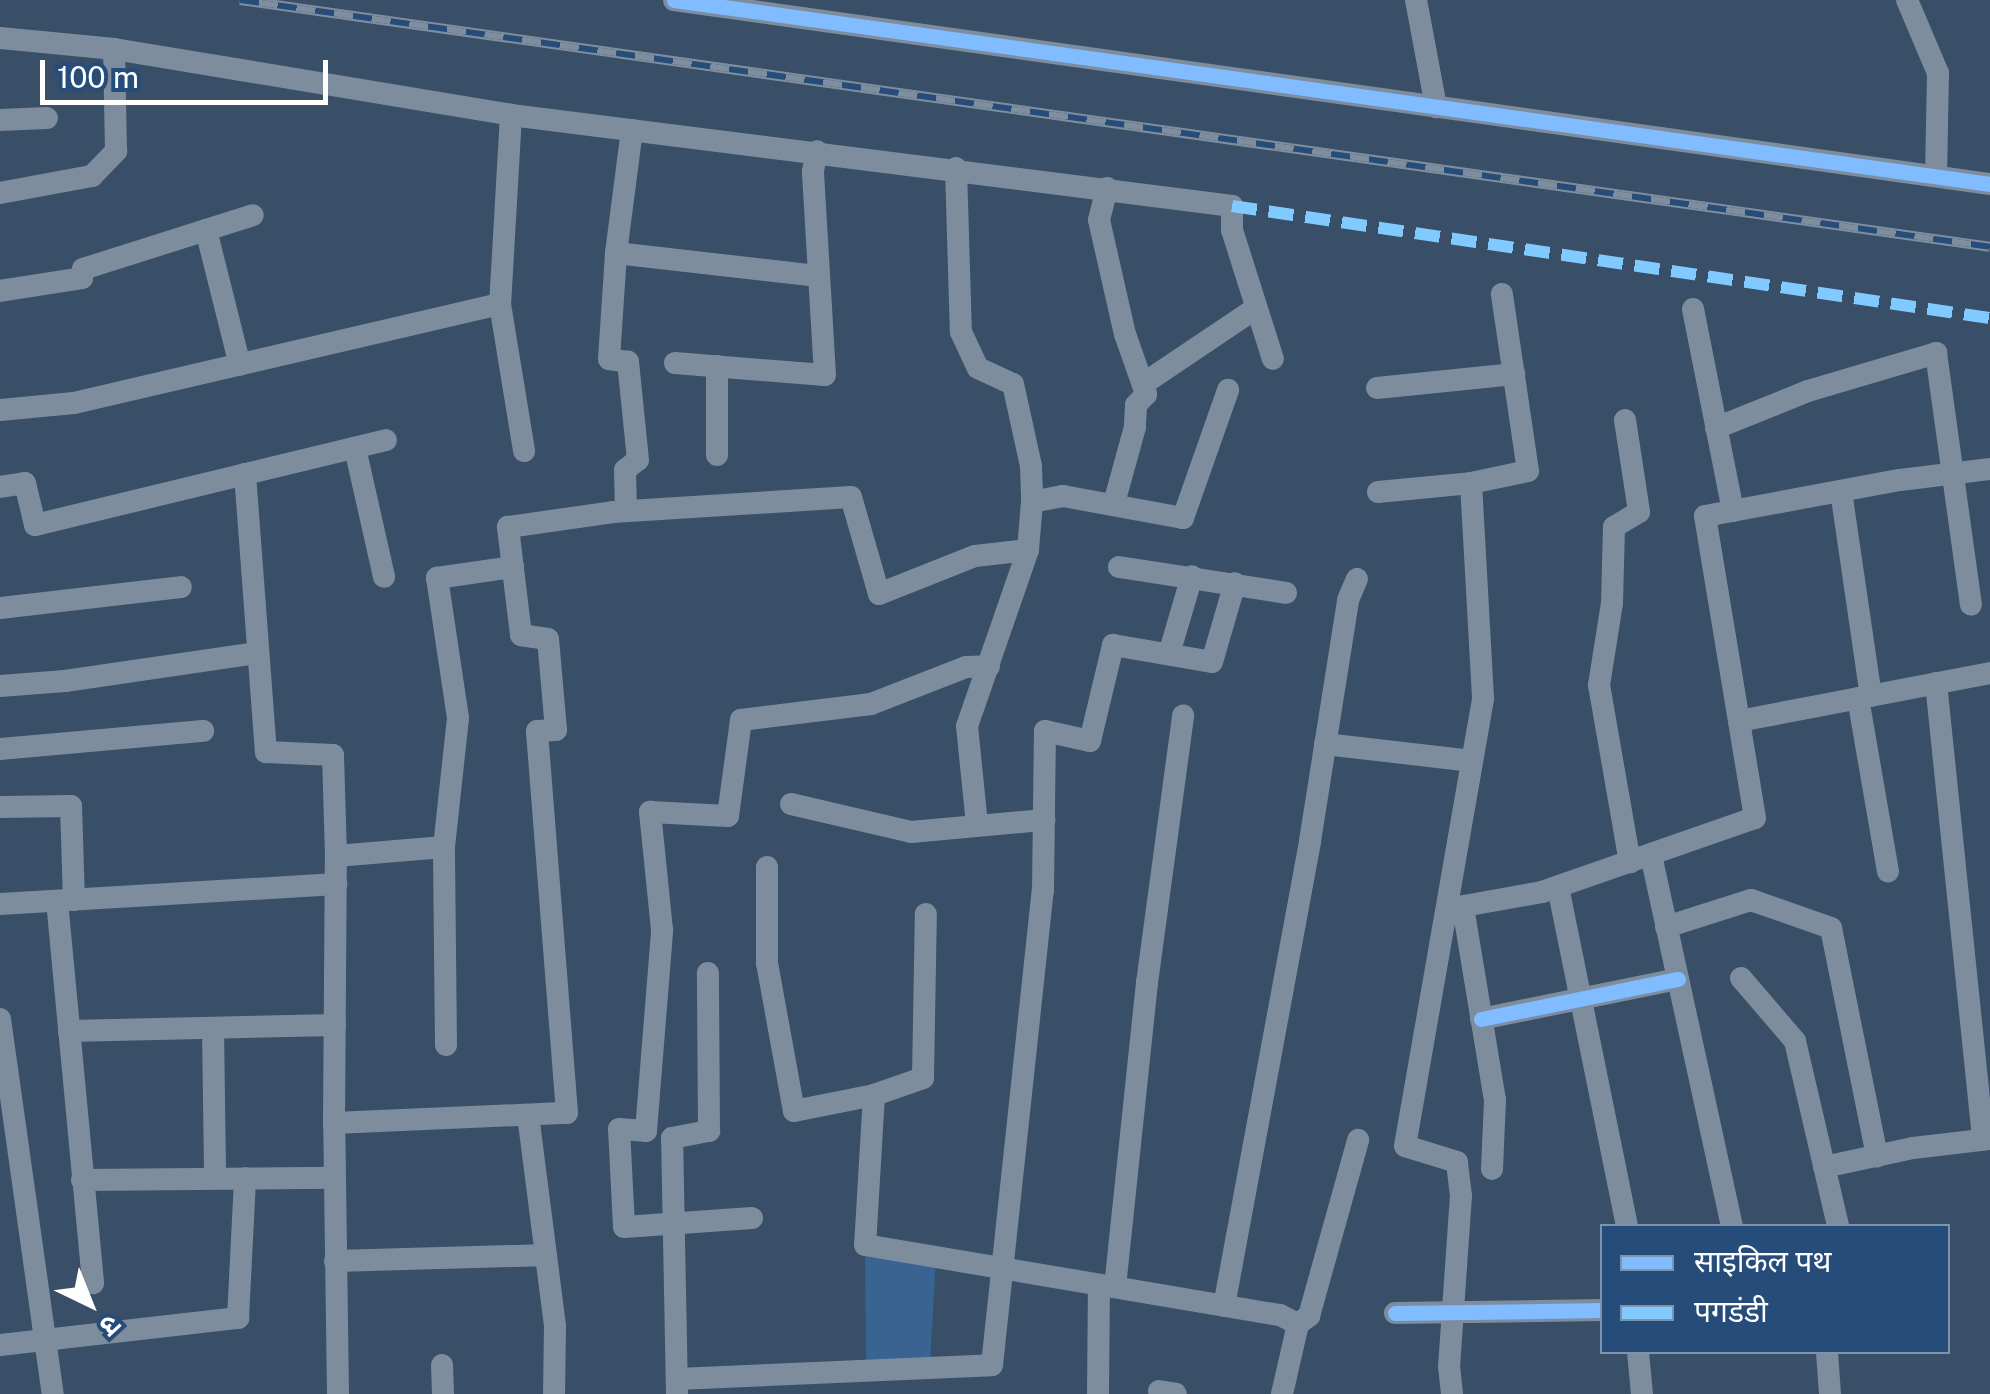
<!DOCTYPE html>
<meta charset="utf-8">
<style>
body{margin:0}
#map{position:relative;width:1990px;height:1394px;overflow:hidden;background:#394e67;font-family:"Public Sans","Noto Sans Devanagari",sans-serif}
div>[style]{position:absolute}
.green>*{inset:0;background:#396391}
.minor>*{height:22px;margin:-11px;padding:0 11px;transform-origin:11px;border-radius:11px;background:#7d8d9e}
.rail>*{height:10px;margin-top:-5px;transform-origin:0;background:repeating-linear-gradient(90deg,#264c7a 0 19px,#7f8e9e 0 38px);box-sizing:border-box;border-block:2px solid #7f8e9e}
.quiet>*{height:12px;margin-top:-6px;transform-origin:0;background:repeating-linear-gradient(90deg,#80caff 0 25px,transparent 0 37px)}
.cycleway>*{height:15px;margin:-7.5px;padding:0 7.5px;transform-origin:7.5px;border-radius:7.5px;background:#80bcff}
span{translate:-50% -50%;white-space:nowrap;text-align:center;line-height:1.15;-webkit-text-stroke:8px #264c7a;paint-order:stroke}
.legend{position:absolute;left:1600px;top:1224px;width:350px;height:130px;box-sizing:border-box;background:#264c7a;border:2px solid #7d94af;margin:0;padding:12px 18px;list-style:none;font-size:30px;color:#fff}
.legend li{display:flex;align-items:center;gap:20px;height:50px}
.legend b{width:50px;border:2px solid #7d94af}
.north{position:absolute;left:40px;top:1254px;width:100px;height:100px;-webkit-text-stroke:8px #264c7a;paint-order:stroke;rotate:137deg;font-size:28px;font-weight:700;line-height:40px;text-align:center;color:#fff}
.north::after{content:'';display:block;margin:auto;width:35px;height:45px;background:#fff;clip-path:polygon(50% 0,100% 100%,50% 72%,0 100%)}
.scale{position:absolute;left:40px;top:60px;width:288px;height:45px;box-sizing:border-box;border:5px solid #fff;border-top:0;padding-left:12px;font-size:30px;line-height:35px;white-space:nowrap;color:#fff;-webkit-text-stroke:8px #264c7a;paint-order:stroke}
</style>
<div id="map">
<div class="green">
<div style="clip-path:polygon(865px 1245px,936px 1258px,930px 1365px,866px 1371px)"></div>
</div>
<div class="minor">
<div style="left:674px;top:0;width:1329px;rotate:7.96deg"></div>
<div style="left:1416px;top:0;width:109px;rotate:79.4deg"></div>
<div style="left:1907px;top:0;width:79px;rotate:67deg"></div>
<div style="left:1938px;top:73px;width:103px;rotate:91.1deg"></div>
<div style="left:0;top:38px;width:115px;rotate:5.5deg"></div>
<div style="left:114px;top:49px;width:402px;rotate:9.4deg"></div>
<div style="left:511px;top:115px;width:727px;rotate:7.19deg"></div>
<div style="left:1232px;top:206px;width:24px;rotate:90deg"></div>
<div style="left:1232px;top:230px;width:135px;rotate:72.4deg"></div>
<div style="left:511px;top:115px;width:189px;rotate:93.3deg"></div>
<div style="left:500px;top:304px;width:149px;rotate:80.7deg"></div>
<div style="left:0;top:120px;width:47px;rotate:-2.4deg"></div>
<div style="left:956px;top:168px;width:164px;rotate:88.3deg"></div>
<div style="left:961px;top:332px;width:40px;rotate:65deg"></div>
<div style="left:978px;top:368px;width:38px;rotate:25deg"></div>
<div style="left:1013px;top:384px;width:84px;rotate:77.6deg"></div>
<div style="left:1031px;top:466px;width:36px;rotate:88deg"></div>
<div style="left:1032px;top:502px;width:48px;rotate:94.8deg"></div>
<div style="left:1028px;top:550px;width:186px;rotate:109.1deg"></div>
<div style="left:967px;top:726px;width:100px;rotate:84.2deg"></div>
<div style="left:1107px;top:188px;width:33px;rotate:104deg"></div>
<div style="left:1099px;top:220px;width:117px;rotate:77.2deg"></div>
<div style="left:1125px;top:334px;width:64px;rotate:70.7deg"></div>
<div style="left:1146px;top:394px;width:15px;rotate:132deg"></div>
<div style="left:1136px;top:405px;width:22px;rotate:93deg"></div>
<div style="left:1135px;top:427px;width:79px;rotate:105.4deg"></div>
<div style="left:0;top:193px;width:94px;rotate:-10.5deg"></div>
<div style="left:92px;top:176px;width:35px;rotate:-46deg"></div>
<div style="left:116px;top:151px;width:102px;rotate:-91.1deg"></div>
<div style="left:206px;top:230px;width:139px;rotate:75.9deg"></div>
<div style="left:616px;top:253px;width:204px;rotate:6.5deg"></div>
<div style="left:0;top:291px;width:83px;rotate:-9deg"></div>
<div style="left:82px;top:278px;width:9px;rotate:-84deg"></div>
<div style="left:83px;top:269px;width:178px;rotate:-17.6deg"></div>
<div style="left:1693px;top:309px;width:206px;rotate:78.8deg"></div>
<div style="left:675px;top:363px;width:150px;rotate:4.6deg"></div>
<div style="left:825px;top:375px;width:204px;rotate:-93.4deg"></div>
<div style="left:813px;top:171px;width:20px;rotate:-79deg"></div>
<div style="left:1143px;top:384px;width:136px;rotate:-33.9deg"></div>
<div style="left:1377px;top:388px;width:138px;rotate:-5.8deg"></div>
<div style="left:0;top:410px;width:74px;rotate:-5.4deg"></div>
<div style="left:74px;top:403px;width:437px;rotate:-13.1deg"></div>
<div style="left:1625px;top:420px;width:93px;rotate:81.3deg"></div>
<div style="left:1639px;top:512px;width:29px;rotate:149deg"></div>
<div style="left:1614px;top:527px;width:76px;rotate:91.5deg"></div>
<div style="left:1612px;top:603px;width:83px;rotate:99deg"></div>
<div style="left:1599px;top:685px;width:180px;rotate:80.1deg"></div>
<div style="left:1716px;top:428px;width:99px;rotate:-21.9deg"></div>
<div style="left:1808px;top:391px;width:134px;rotate:-16.5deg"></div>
<div style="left:1936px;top:353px;width:254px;rotate:82.1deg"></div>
<div style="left:355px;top:448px;width:132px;rotate:77.3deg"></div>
<div style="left:717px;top:455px;width:89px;rotate:-90deg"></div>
<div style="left:245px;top:474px;width:279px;rotate:85.7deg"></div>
<div style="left:266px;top:752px;width:67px;rotate:2.6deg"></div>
<div style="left:333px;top:755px;width:101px;rotate:88.3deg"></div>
<div style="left:0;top:487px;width:25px;rotate:-9deg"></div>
<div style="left:25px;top:483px;width:43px;rotate:76.6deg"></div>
<div style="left:35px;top:525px;width:361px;rotate:-13.6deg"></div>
<div style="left:1841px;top:491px;width:207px;rotate:81.7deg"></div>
<div style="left:1378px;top:492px;width:93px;rotate:-5.5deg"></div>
<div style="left:1471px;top:483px;width:58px;rotate:-11.9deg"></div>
<div style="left:1528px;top:471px;width:179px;rotate:-98.4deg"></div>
<div style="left:1032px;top:502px;width:32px;rotate:-11deg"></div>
<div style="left:1063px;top:496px;width:122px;rotate:10.4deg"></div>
<div style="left:1183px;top:518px;width:136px;rotate:-70.6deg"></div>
<div style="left:626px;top:511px;width:41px;rotate:-91.4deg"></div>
<div style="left:625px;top:470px;width:16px;rotate:-38deg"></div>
<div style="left:638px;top:460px;width:99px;rotate:-95.8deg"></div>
<div style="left:628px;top:362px;width:19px;rotate:-171deg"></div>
<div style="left:609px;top:359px;width:106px;rotate:-86.2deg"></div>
<div style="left:616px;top:253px;width:124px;rotate:-82.6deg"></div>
<div style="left:1119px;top:567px;width:169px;rotate:8.8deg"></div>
<div style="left:0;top:608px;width:182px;rotate:-6.6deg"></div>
<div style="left:1169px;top:654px;width:81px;rotate:-73.6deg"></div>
<div style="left:1936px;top:683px;width:459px;rotate:84.1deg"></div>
<div style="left:0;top:686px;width:65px;rotate:-4.4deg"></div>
<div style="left:65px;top:681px;width:195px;rotate:-8.3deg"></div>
<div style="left:1858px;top:698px;width:176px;rotate:80.2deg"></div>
<div style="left:1739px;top:721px;width:256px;rotate:-10.8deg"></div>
<div style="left:1325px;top:744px;width:148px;rotate:6.6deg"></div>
<div style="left:0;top:749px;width:204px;rotate:-5.1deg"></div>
<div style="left:791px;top:804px;width:123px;rotate:13.1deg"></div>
<div style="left:911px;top:832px;width:134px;rotate:-5.2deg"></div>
<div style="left:0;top:807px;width:71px;rotate:-0.8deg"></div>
<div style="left:71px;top:806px;width:94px;rotate:88.2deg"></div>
<div style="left:1651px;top:855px;width:380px;rotate:77.7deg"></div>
<div style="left:767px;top:867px;width:96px;rotate:90deg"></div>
<div style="left:767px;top:963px;width:150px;rotate:79.7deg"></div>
<div style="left:794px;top:1111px;width:82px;rotate:-11.3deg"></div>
<div style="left:874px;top:1095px;width:52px;rotate:-19.1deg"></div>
<div style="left:923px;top:1078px;width:164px;rotate:-89deg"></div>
<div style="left:1558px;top:887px;width:346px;rotate:78.5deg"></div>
<div style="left:57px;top:901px;width:384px;rotate:84.6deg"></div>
<div style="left:0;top:904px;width:337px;rotate:-3.4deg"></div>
<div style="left:1463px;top:907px;width:196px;rotate:80.6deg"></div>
<div style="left:1495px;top:1100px;width:69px;rotate:92.5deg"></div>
<div style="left:1447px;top:909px;width:97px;rotate:-10.1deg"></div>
<div style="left:1542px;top:892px;width:225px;rotate:-19.2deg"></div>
<div style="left:1755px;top:818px;width:306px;rotate:-99.4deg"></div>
<div style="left:1705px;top:516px;width:198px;rotate:-10.5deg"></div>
<div style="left:1900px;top:480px;width:91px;rotate:-7deg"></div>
<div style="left:1666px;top:927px;width:89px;rotate:-17.6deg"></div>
<div style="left:1751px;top:900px;width:85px;rotate:19.3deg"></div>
<div style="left:1831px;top:928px;width:233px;rotate:78.6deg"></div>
<div style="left:1741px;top:978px;width:83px;rotate:49.4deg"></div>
<div style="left:1795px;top:1041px;width:190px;rotate:76.9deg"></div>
<div style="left:0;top:1019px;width:379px;rotate:82deg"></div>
<div style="left:1481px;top:1019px;width:201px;rotate:-11.5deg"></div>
<div style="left:213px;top:1028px;width:150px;rotate:89.2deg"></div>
<div style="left:69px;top:1031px;width:266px;rotate:-1.3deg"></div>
<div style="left:446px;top:1045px;width:198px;rotate:-90.6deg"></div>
<div style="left:444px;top:847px;width:130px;rotate:-83.8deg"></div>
<div style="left:458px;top:718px;width:142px;rotate:-98.5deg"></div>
<div style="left:437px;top:578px;width:77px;rotate:-8.2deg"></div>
<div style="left:874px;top:1095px;width:150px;rotate:93.4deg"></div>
<div style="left:865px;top:1245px;width:421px;rotate:9.6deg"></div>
<div style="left:1280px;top:1315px;width:20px;rotate:27deg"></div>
<div style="left:528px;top:1115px;width:213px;rotate:82.7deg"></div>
<div style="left:555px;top:1326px;width:68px;rotate:90.8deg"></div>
<div style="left:334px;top:1123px;width:233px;rotate:-2.5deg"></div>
<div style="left:567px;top:1113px;width:383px;rotate:-94.5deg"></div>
<div style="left:537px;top:731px;width:19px;rotate:-3deg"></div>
<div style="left:556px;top:730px;width:91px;rotate:-95deg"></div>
<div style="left:548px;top:639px;width:27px;rotate:-172deg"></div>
<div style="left:521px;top:635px;width:109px;rotate:-96.9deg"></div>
<div style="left:508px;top:527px;width:106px;rotate:-8.1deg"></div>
<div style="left:613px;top:512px;width:238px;rotate:-3.6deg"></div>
<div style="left:851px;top:497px;width:101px;rotate:73.9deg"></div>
<div style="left:879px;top:594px;width:103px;rotate:-21.6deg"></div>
<div style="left:975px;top:556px;width:53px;rotate:-6.5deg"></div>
<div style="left:1824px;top:1167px;width:91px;rotate:-12.1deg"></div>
<div style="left:1913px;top:1148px;width:78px;rotate:-6.7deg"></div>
<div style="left:82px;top:1180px;width:252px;rotate:-0.5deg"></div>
<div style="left:752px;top:1218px;width:128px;rotate:176deg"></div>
<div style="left:624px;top:1227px;width:98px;rotate:-92.9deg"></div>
<div style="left:619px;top:1129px;width:27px;rotate:4deg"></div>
<div style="left:646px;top:1131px;width:202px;rotate:-85.4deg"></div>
<div style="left:662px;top:930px;width:119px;rotate:-95.8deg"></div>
<div style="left:650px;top:812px;width:78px;rotate:2.9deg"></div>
<div style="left:728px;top:816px;width:97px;rotate:-82.3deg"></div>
<div style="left:741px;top:720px;width:131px;rotate:-7deg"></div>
<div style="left:871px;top:704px;width:102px;rotate:-21.3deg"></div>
<div style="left:966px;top:667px;width:23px;rotate:-2deg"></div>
<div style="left:335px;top:1261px;width:211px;rotate:-1.6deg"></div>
<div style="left:1115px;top:1287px;width:306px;rotate:-84deg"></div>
<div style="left:1147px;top:983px;width:270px;rotate:-82.3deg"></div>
<div style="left:1224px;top:1306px;width:473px;rotate:-79.5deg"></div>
<div style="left:1310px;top:841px;width:244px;rotate:-81deg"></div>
<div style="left:1348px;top:600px;width:23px;rotate:-67deg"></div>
<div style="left:1395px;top:1313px;width:207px;rotate:-0.8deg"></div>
<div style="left:0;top:1345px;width:240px;rotate:-6.5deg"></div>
<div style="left:238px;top:1318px;width:140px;rotate:-87.1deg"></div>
<div style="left:1638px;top:1352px;width:42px;rotate:84.6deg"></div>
<div style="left:1827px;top:1352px;width:42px;rotate:85.9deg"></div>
<div style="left:442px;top:1365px;width:29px;rotate:88deg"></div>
<div style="left:677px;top:1379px;width:315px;rotate:-2.5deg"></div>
<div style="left:992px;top:1365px;width:478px;rotate:-83.9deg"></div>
<div style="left:1043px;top:890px;width:159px;rotate:-89.3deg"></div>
<div style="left:1045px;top:731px;width:46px;rotate:12.5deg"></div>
<div style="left:1090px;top:741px;width:99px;rotate:-76.5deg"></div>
<div style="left:1113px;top:645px;width:100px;rotate:9.7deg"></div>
<div style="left:1212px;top:662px;width:82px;rotate:-73.8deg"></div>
<div style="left:1159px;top:1391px;width:17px;rotate:10deg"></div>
<div style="left:338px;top:1394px;width:271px;rotate:-90.8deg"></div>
<div style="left:334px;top:1123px;width:267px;rotate:-89.6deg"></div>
<div style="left:336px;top:856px;width:108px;rotate:-4.8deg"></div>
<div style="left:677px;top:1394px;width:256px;rotate:-91.1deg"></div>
<div style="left:672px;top:1138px;width:38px;rotate:-11deg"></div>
<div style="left:709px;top:1131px;width:158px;rotate:-90.4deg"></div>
<div style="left:1098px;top:1394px;width:109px;rotate:-89.5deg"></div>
<div style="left:1282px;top:1394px;width:72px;rotate:-77.1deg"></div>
<div style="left:1298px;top:1324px;width:14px;rotate:-36deg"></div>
<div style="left:1309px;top:1316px;width:183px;rotate:-74.4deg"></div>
<div style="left:1452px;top:1394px;width:27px;rotate:-96deg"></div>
<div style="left:1449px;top:1367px;width:171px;rotate:-86deg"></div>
<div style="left:1461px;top:1196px;width:34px;rotate:-97deg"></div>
<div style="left:1457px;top:1162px;width:54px;rotate:-162.9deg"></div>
<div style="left:1405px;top:1146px;width:455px;rotate:-80.1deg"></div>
<div style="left:1483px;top:698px;width:215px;rotate:-93.2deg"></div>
</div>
<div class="rail">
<div style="left:240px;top:0;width:1767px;rotate:8.03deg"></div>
</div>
<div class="quiet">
<div style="left:1232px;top:206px;width:766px;rotate:8.41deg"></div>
</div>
<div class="cycleway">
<div style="left:674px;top:0;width:1329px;rotate:7.96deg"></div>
<div style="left:1481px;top:1019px;width:201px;rotate:-11.5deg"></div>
<div style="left:1395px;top:1313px;width:207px;rotate:-0.8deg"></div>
</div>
<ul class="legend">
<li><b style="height:12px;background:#80bcff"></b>साइकिल पथ</li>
<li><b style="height:12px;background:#80caff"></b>पगडंडी</li>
</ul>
<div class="north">उ</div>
<div class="scale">100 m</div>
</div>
